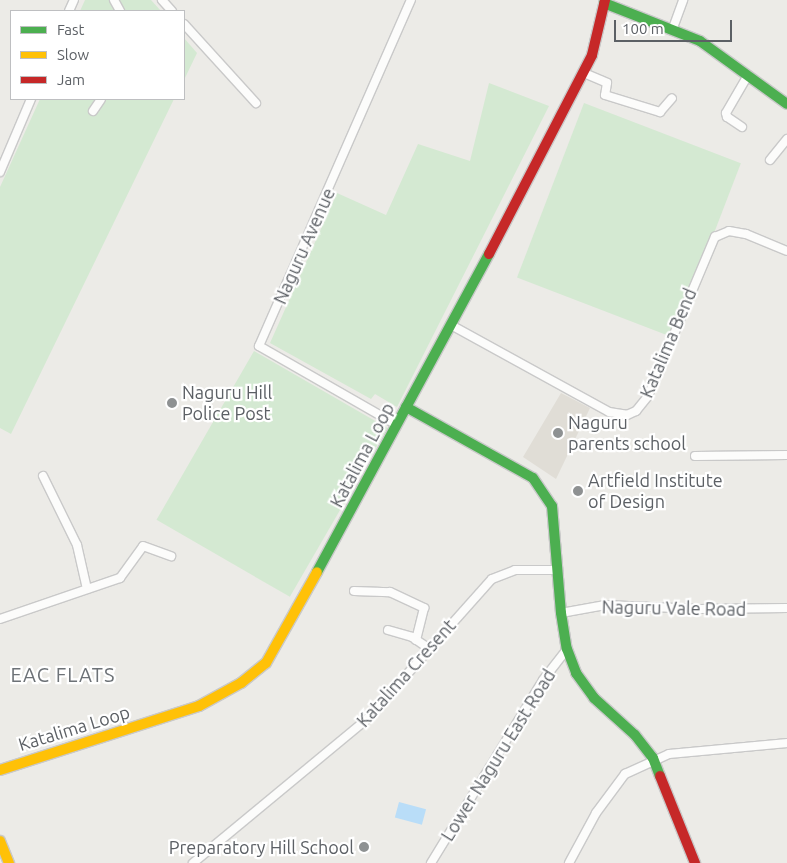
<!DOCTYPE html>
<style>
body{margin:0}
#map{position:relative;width:787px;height:863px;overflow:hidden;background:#ecebe7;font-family:Ubuntu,sans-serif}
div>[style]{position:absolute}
.education>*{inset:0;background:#e0ddd6}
.green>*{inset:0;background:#d4e9d2;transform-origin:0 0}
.water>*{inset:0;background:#b9ddf8;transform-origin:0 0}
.roads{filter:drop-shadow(1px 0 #c9c9c9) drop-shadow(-1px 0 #c9c9c9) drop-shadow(0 1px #c9c9c9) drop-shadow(0 -1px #c9c9c9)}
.street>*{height:8px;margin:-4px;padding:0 4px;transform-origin:4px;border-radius:4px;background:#fcfcfb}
.fast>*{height:10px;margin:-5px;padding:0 5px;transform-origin:5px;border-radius:5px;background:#4caf50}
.slow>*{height:10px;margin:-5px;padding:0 5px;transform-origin:5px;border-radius:5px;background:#ffc107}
.jam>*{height:10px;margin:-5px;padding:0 5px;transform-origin:5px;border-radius:5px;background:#c62828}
.dots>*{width:14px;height:14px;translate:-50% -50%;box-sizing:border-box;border:2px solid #fff;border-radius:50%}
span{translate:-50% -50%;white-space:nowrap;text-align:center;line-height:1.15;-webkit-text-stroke:4.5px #fff;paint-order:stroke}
.street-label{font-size:18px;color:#5c6065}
.poi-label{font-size:18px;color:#5c6065}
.left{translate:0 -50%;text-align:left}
.right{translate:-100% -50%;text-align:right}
.quarter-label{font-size:20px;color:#6d7277;letter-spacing:1px}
.legend{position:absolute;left:10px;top:10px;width:175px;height:90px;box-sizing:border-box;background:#fff;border:1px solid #bebfc1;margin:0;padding:6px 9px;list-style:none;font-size:15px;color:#5c6065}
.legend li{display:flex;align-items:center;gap:10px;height:25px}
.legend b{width:25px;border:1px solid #bebfc1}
.scale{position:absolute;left:614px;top:20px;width:118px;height:22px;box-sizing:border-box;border:2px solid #5c6065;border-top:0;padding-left:6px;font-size:15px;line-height:18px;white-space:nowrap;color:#5c6065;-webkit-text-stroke:4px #fff;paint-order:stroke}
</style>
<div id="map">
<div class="education">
<div style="clip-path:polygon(561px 393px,590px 408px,556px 479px,523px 457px)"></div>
</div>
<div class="green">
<div style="clip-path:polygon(85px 0,151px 0,161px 11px,80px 11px)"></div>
<div style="clip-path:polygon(184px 38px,197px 53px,184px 80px)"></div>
<div style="clip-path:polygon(489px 83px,549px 106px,397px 407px,375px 394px,371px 399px,270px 343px,337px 193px,386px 215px,418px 144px,470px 161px)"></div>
<div style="clip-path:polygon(40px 99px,174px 99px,11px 434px,0 428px,0 187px)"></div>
<div style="left:584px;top:103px;width:168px;height:187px;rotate:21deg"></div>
<div style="left:254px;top:351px;width:154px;height:195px;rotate:30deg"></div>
</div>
<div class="water">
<div style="left:399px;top:802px;width:28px;height:16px;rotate:15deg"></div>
</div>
<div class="roads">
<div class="street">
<div style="left:114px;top:0;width:13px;rotate:61deg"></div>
<div style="left:162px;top:0;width:15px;rotate:48deg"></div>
<div style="left:69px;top:11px;width:12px;rotate:-66deg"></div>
<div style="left:184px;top:24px;width:107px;rotate:47.7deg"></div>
<div style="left:673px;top:28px;width:30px;rotate:-70deg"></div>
<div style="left:584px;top:73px;width:25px;rotate:23deg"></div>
<div style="left:607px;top:83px;width:12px;rotate:99deg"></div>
<div style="left:605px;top:95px;width:58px;rotate:17.2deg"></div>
<div style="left:660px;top:112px;width:18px;rotate:-49deg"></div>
<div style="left:93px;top:111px;width:14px;rotate:-56deg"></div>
<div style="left:742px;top:127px;width:18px;rotate:-146deg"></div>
<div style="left:727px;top:117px;width:4px;rotate:-104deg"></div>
<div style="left:726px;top:113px;width:44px;rotate:-59.9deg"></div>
<div style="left:770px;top:160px;width:27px;rotate:-51deg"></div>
<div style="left:0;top:172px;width:79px;rotate:-67deg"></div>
<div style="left:451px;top:325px;width:180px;rotate:28.8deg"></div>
<div style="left:609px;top:412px;width:18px;rotate:9deg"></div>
<div style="left:627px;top:415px;width:10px;rotate:-24deg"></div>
<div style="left:636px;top:411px;width:19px;rotate:-51deg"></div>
<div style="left:648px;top:396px;width:173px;rotate:-67.2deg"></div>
<div style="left:715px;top:237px;width:15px;rotate:-23deg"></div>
<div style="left:729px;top:231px;width:17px;rotate:10deg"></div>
<div style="left:746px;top:234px;width:44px;rotate:22.5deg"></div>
<div style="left:397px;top:425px;width:159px;rotate:-150.2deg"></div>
<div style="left:259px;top:346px;width:378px;rotate:-66.3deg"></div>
<div style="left:695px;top:456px;width:92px;rotate:-0.6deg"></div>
<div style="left:43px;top:476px;width:77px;rotate:63.8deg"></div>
<div style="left:77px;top:545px;width:45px;rotate:77.2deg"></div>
<div style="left:354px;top:591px;width:36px;rotate:2deg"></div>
<div style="left:390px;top:592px;width:38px;rotate:25deg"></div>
<div style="left:424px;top:608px;width:33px;rotate:104deg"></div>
<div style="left:561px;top:613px;width:45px;rotate:-10.3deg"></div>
<div style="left:605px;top:605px;width:94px;rotate:2.4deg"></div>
<div style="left:699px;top:609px;width:88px;rotate:-0.7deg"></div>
<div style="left:0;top:619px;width:127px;rotate:-18.9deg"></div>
<div style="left:120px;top:578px;width:39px;rotate:-54deg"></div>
<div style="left:143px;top:546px;width:30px;rotate:20deg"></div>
<div style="left:388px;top:630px;width:25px;rotate:16deg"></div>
<div style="left:412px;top:637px;width:23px;rotate:34deg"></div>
<div style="left:193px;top:863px;width:227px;rotate:-39.6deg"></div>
<div style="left:368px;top:718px;width:186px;rotate:-48.3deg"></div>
<div style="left:492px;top:579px;width:25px;rotate:-21deg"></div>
<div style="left:515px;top:570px;width:43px"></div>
<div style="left:431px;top:863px;width:215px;rotate:-58.5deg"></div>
<div style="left:543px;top:680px;width:39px;rotate:-52deg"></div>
<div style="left:569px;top:863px;width:57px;rotate:-61.6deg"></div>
<div style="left:596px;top:813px;width:49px;rotate:-53.4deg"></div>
<div style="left:625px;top:774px;width:48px;rotate:-24.4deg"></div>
<div style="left:669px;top:754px;width:119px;rotate:-5.3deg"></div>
</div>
<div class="fast">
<div style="left:604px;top:3px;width:103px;rotate:21.6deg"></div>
<div style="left:700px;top:41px;width:107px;rotate:35.9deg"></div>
<div style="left:406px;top:407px;width:145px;rotate:29.2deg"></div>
<div style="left:533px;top:478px;width:34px;rotate:56deg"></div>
<div style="left:552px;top:506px;width:107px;rotate:85.2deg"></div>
<div style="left:561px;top:613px;width:36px;rotate:81deg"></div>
<div style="left:567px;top:649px;width:26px;rotate:69deg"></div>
<div style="left:576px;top:673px;width:31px;rotate:54deg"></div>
<div style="left:594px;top:698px;width:55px;rotate:42.1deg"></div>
<div style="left:635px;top:735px;width:29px;rotate:52deg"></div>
<div style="left:653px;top:758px;width:19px;rotate:69deg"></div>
<div style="left:317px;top:572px;width:362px;rotate:-61.6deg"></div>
</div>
<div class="slow">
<div style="left:0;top:770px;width:209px;rotate:-17.8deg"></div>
<div style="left:199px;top:706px;width:48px;rotate:-28.7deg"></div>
<div style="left:241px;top:683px;width:32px;rotate:-39deg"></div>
<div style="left:266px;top:663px;width:104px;rotate:-60.7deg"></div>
<div style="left:0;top:841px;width:24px;rotate:68deg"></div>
</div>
<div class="jam">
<div style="left:489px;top:254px;width:224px;rotate:-62.6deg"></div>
<div style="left:592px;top:55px;width:57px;rotate:-76.7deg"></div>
<div style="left:660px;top:776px;width:94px;rotate:68.1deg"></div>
</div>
</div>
<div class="dots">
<div style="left:172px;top:403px;background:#8e9192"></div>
<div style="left:558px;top:433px;background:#8e9192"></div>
<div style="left:578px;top:491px;background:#8e9192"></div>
<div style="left:364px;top:847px;background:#8e9192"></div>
</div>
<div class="street-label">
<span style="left:304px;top:246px;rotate:-66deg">Naguru Avenue</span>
<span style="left:668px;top:343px;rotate:-67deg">Katalima Bend</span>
<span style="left:362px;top:455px;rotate:-62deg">Katalima Loop</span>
<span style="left:674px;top:608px;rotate:1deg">Naguru Vale Road</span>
<span style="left:406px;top:673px;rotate:-48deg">Katalima Cresent</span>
<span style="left:74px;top:728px;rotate:-17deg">Katalima Loop</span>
<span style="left:498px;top:755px;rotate:-58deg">Lower Naguru East Road</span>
</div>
<div class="poi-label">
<span class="left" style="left:182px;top:403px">Naguru Hill<br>Police Post</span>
<span class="left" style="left:568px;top:433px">Naguru<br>parents school</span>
<span class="left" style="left:588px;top:491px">Artfield Institute<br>of Design</span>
<span class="right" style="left:354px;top:847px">Preparatory Hill School</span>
</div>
<div class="quarter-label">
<span style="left:63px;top:674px">EAC FLATS</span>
</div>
<ul class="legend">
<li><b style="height:6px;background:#4caf50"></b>Fast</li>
<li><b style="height:6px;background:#ffc107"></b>Slow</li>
<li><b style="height:6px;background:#c62828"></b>Jam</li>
</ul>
<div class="scale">100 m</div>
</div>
